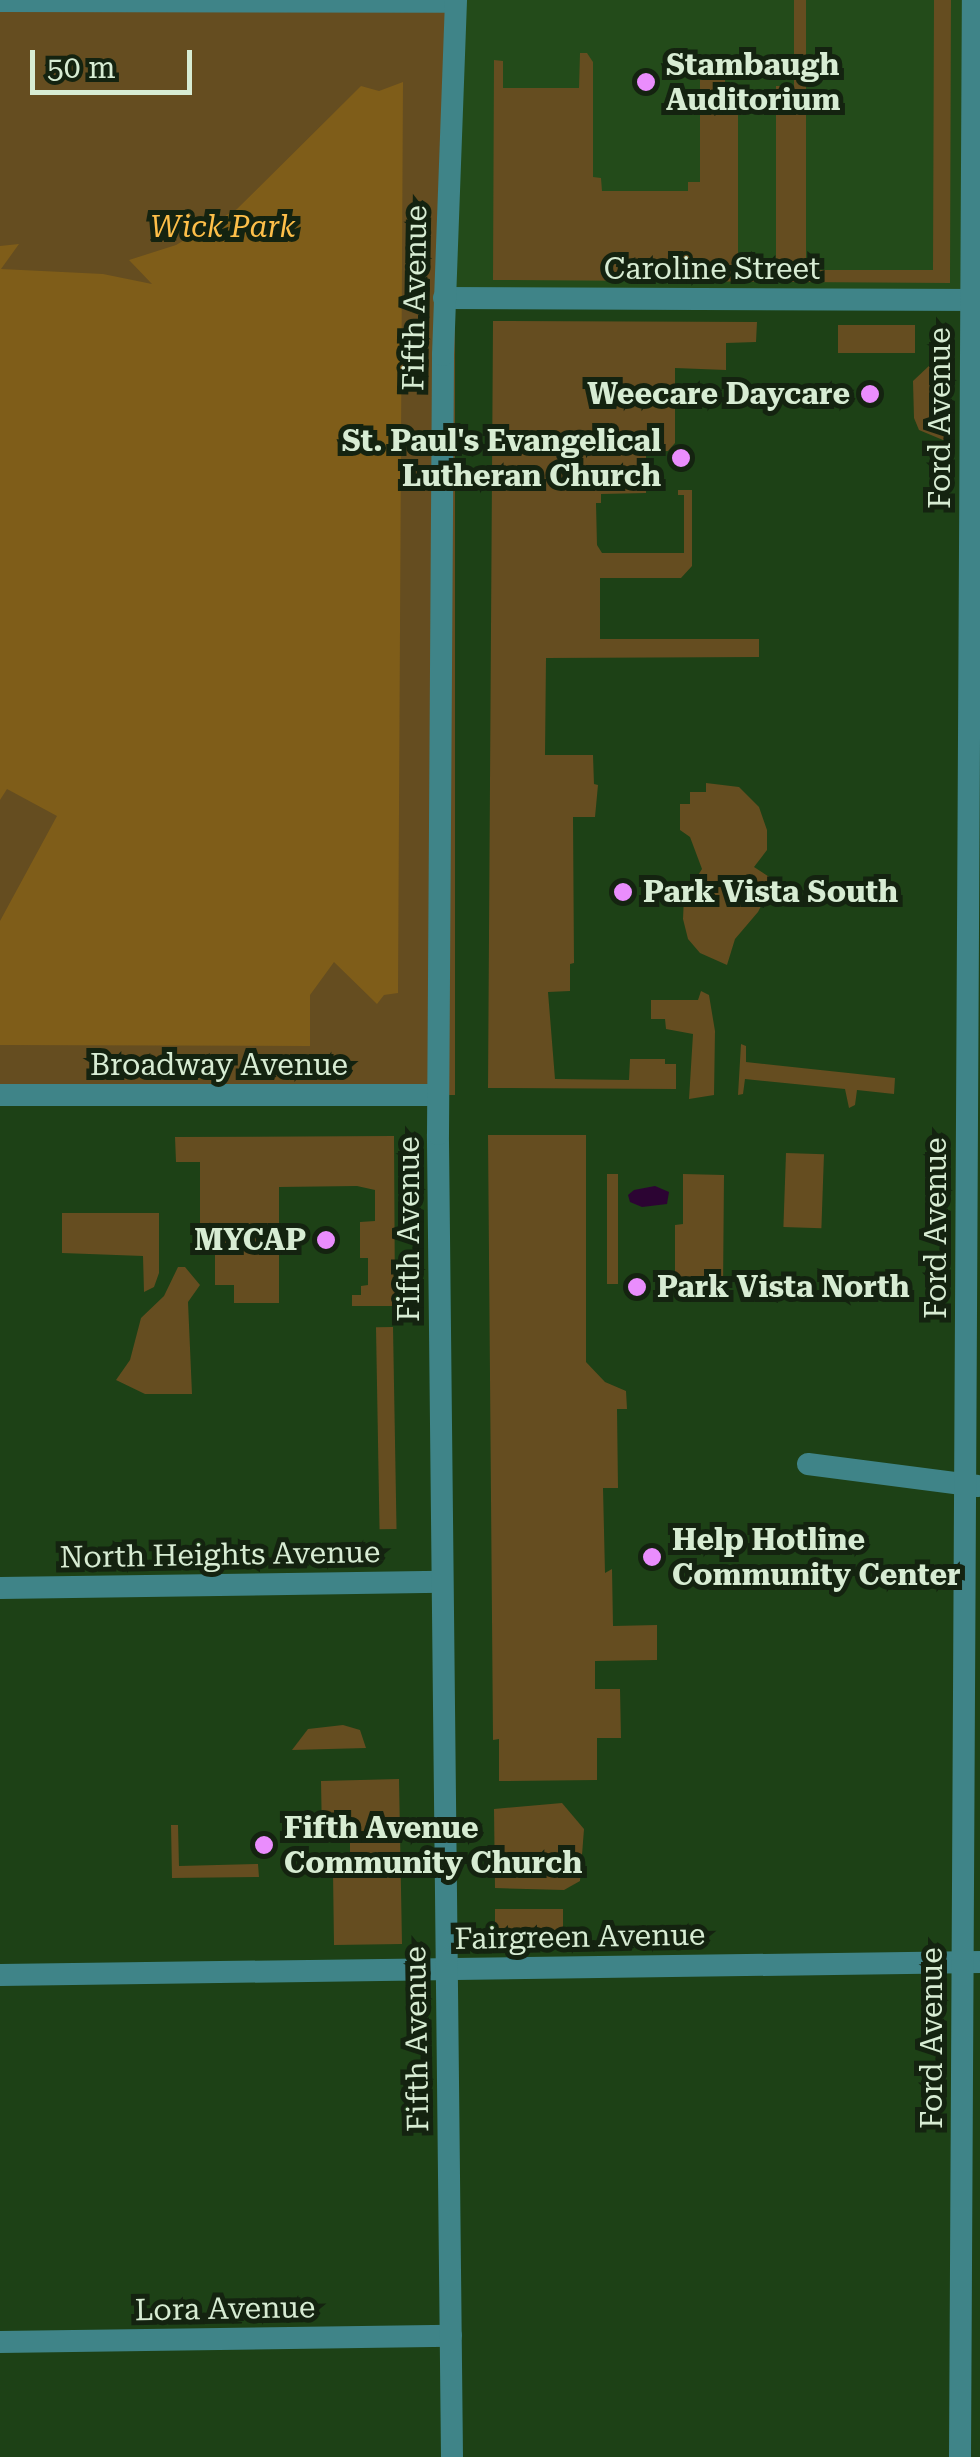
<!DOCTYPE html>
<style>
body{margin:0}
#map{position:relative;width:980px;height:2457px;overflow:hidden;background:#1d4116;font-family:"Roboto Serif",serif}
div>[style]{position:absolute}
.built>*{inset:0;background:#234b1a;transform-origin:0 0}
.green>*{inset:0;background:#654d20;transform-origin:0 0}
.forest>*{inset:0;background:#7f5d19}
.water>*{inset:0;background:#2c0433}
.minor>*{height:22px;margin:-11px;padding:0 11px;transform-origin:11px;border-radius:11px;background:#3f8488}
.dots>*{width:28px;height:28px;translate:-50% -50%;box-sizing:border-box;border:5px solid #142310;border-radius:50%}
span{translate:-50% -50%;white-space:nowrap;text-align:center;line-height:1.15;-webkit-text-stroke:10px #142310;paint-order:stroke}
.poi-label{font-size:30px;color:#d7ecd3;font-weight:700}
.left{translate:0 -50%;text-align:left}
.right{translate:-100% -50%;text-align:right}
.park-label{font-size:30px;color:#fdbf49;font-style:italic}
.street-label{font-size:30px;color:#d7ecd3}
.scale{position:absolute;left:30px;top:50px;width:162px;height:45px;box-sizing:border-box;border:5px solid #d7ecd3;border-top:0;padding-left:12px;font-size:30px;line-height:35px;white-space:nowrap;color:#d7ecd3;-webkit-text-stroke:8px #142310;paint-order:stroke}
</style>
<div id="map">
<div class="built">
<div style="left:456px;top:0;width:524px;height:298px"></div>
</div>
<div class="green">
<div style="clip-path:polygon(794px 0,806px 0,806px 270px,933px 270px,934px 0,951px 0,950px 283px,493px 280px,494px 60px,503px 61px,503px 88px,579px 88px,580px 53px,587px 53px,593px 62px,593px 177px,601px 178px,602px 191px,688px 191px,688px 182px,700px 182px,700px 55px,725px 55px,725px 83px,738px 84px,738px 269px,776px 269px,776px 86px,794px 86px)"></div>
<div style="left:0;top:1px;width:455px;height:1094px"></div>
<div style="clip-path:polygon(493px 321px,757px 322px,756px 342px,726px 343px,726px 370px,675px 368px,675px 443px,668px 451px,646px 452px,646px 493px,601px 494px,601px 503px,596px 503px,597px 545px,602px 553px,684px 553px,684px 495px,678px 495px,678px 490px,692px 490px,692px 566px,681px 578px,600px 578px,600px 639px,759px 639px,759px 657px,546px 658px,545px 755px,593px 755px,594px 784px,598px 785px,595px 817px,573px 817px,574px 963px,570px 964px,570px 991px,548px 992px,555px 1079px,629px 1080px,630px 1059px,665px 1059px,665px 1064px,676px 1064px,676px 1089px,488px 1088px)"></div>
<div style="left:915px;top:325px;width:28px;height:77px;rotate:90deg"></div>
<div style="clip-path:polygon(949px 361px,949px 440px,943px 440px,919px 430px,914px 418px,913px 381px,931px 364px)"></div>
<div style="clip-path:polygon(706px 783px,739px 787px,759px 807px,767px 830px,767px 850px,754px 867px,774px 880px,758px 912px,735px 939px,727px 965px,700px 953px,688px 939px,683px 919px,684px 897px,702px 869px,690px 837px,680px 830px,680px 804px,690px 804px,690px 792px,706px 792px)"></div>
<div style="clip-path:polygon(701px 991px,709px 995px,715px 1031px,714px 1095px,689px 1099px,693px 1034px,666px 1029px,665px 1019px,651px 1019px,651px 1000px,698px 1000px)"></div>
<div style="clip-path:polygon(741px 1044px,746px 1046px,746px 1062px,895px 1078px,894px 1094px,857px 1090px,855px 1105px,849px 1108px,845px 1089px,745px 1079px,743px 1094px,738px 1095px)"></div>
<div style="clip-path:polygon(488px 1135px,586px 1135px,586px 1362px,605px 1382px,626px 1391px,627px 1409px,617px 1409px,618px 1488px,603px 1488px,605px 1573px,612px 1569px,613px 1626px,657px 1625px,657px 1660px,595px 1661px,595px 1689px,620px 1689px,621px 1738px,597px 1738px,597px 1780px,499px 1781px,499px 1739px,493px 1740px)"></div>
<div style="clip-path:polygon(394px 1136px,395px 1306px,352px 1306px,352px 1295px,361px 1295px,361px 1286px,368px 1285px,368px 1258px,360px 1258px,360px 1222px,375px 1221px,375px 1190px,357px 1186px,279px 1187px,279px 1303px,234px 1303px,234px 1285px,215px 1285px,215px 1231px,200px 1230px,200px 1162px,176px 1162px,175px 1137px)"></div>
<div style="left:786px;top:1153px;width:38px;height:74px;rotate:2deg"></div>
<div style="left:607px;top:1174px;width:11px;height:110px"></div>
<div style="clip-path:polygon(683px 1174px,724px 1175px,723px 1291px,679px 1291px,679px 1278px,675px 1278px,675px 1225px,683px 1224px)"></div>
<div style="clip-path:polygon(62px 1213px,159px 1213px,159px 1273px,154px 1287px,144px 1292px,143px 1256px,62px 1253px)"></div>
<div style="clip-path:polygon(178px 1267px,185px 1267px,200px 1285px,188px 1302px,192px 1394px,145px 1394px,116px 1380px,130px 1360px,141px 1318px,164px 1296px)"></div>
<div style="left:393px;top:1327px;width:202px;height:17px;rotate:89deg"></div>
<div style="clip-path:polygon(343px 1725px,360px 1730px,366px 1748px,292px 1750px,308px 1729px)"></div>
<div style="clip-path:polygon(399px 1779px,402px 1944px,334px 1945px,333px 1872px,350px 1871px,350px 1837px,322px 1837px,321px 1781px)"></div>
<div style="clip-path:polygon(562px 1803px,584px 1829px,580px 1881px,564px 1890px,495px 1888px,494px 1809px)"></div>
<div style="clip-path:polygon(171px 1825px,178px 1825px,179px 1866px,258px 1864px,259px 1877px,172px 1878px)"></div>
<div style="left:495px;top:1909px;width:68px;height:31px"></div>
</div>
<div class="forest">
<div style="clip-path:polygon(403px 82px,398px 993px,384px 995px,377px 1004px,334px 962px,310px 995px,310px 1046px,0 1045px,0 921px,57px 816px,7px 789px,0 800px,0 246px,19px 244px,1px 269px,103px 274px,152px 284px,129px 260px,176px 245px,237px 209px,361px 86px,379px 91px)"></div>
</div>
<div class="water">
<div style="clip-path:polygon(655px 1186px,669px 1192px,667px 1204px,642px 1207px,630px 1202px,628px 1195px,634px 1190px)"></div>
</div>
<div class="minor">
<div style="left:0;top:1px;width:455px;rotate:0.1deg"></div>
<div style="left:444px;top:298px;width:536px;rotate:0.21deg"></div>
<div style="left:0;top:1095px;width:438px"></div>
<div style="left:808px;top:1464px;width:171px;rotate:7.4deg"></div>
<div style="left:0;top:1588px;width:442px;rotate:-0.8deg"></div>
<div style="left:0;top:1975px;width:980px;rotate:-0.76deg"></div>
<div style="left:0;top:2342px;width:451px;rotate:-0.8deg"></div>
<div style="left:452px;top:2457px;width:1323px;rotate:-90.61deg"></div>
<div style="left:438px;top:1134px;width:779px;rotate:-89.63deg"></div>
<div style="left:443px;top:355px;width:355px;rotate:-87.9deg"></div>
<div style="left:960px;top:2457px;width:2457px;rotate:-89.7deg"></div>
</div>
<div class="dots">
<div style="left:646px;top:82px;background:#ea8dfd"></div>
<div style="left:870px;top:394px;background:#ea8dfd"></div>
<div style="left:681px;top:458px;background:#ea8dfd"></div>
<div style="left:623px;top:892px;background:#ea8dfd"></div>
<div style="left:326px;top:1240px;background:#ea8dfd"></div>
<div style="left:637px;top:1287px;background:#ea8dfd"></div>
<div style="left:652px;top:1557px;background:#ea8dfd"></div>
<div style="left:264px;top:1845px;background:#ea8dfd"></div>
</div>
<div class="poi-label">
<span class="left" style="left:666px;top:82px">Stambaugh<br>Auditorium</span>
<span class="right" style="left:850px;top:394px">Weecare Daycare</span>
<span class="right" style="left:661px;top:458px">St. Paul's Evangelical<br>Lutheran Church</span>
<span class="left" style="left:643px;top:892px">Park Vista South</span>
<span class="right" style="left:306px;top:1240px">MYCAP</span>
<span class="left" style="left:657px;top:1287px">Park Vista North</span>
<span class="left" style="left:672px;top:1557px">Help Hotline<br>Community Center</span>
<span class="left" style="left:284px;top:1845px">Fifth Avenue<br>Community Church</span>
</div>
<div class="park-label">
<span style="left:223px;top:227px">Wick Park</span>
</div>
<div class="street-label">
<span style="left:712px;top:269px">Caroline Street</span>
<span style="left:415px;top:298px;rotate:-89deg">Fifth Avenue</span>
<span style="left:940px;top:418px;rotate:-90deg">Ford Avenue</span>
<span style="left:219px;top:1065px">Broadway Avenue</span>
<span style="left:936px;top:1228px;rotate:-90deg">Ford Avenue</span>
<span style="left:409px;top:1229px;rotate:-90deg">Fifth Avenue</span>
<span style="left:220px;top:1555px;rotate:-1deg">North Heights Avenue</span>
<span style="left:580px;top:1937px;rotate:-1deg">Fairgreen Avenue</span>
<span style="left:932px;top:2038px;rotate:-90deg">Ford Avenue</span>
<span style="left:417px;top:2039px;rotate:-91deg">Fifth Avenue</span>
<span style="left:225px;top:2309px;rotate:-1deg">Lora Avenue</span>
</div>
<div class="scale">50 m</div>
</div>
